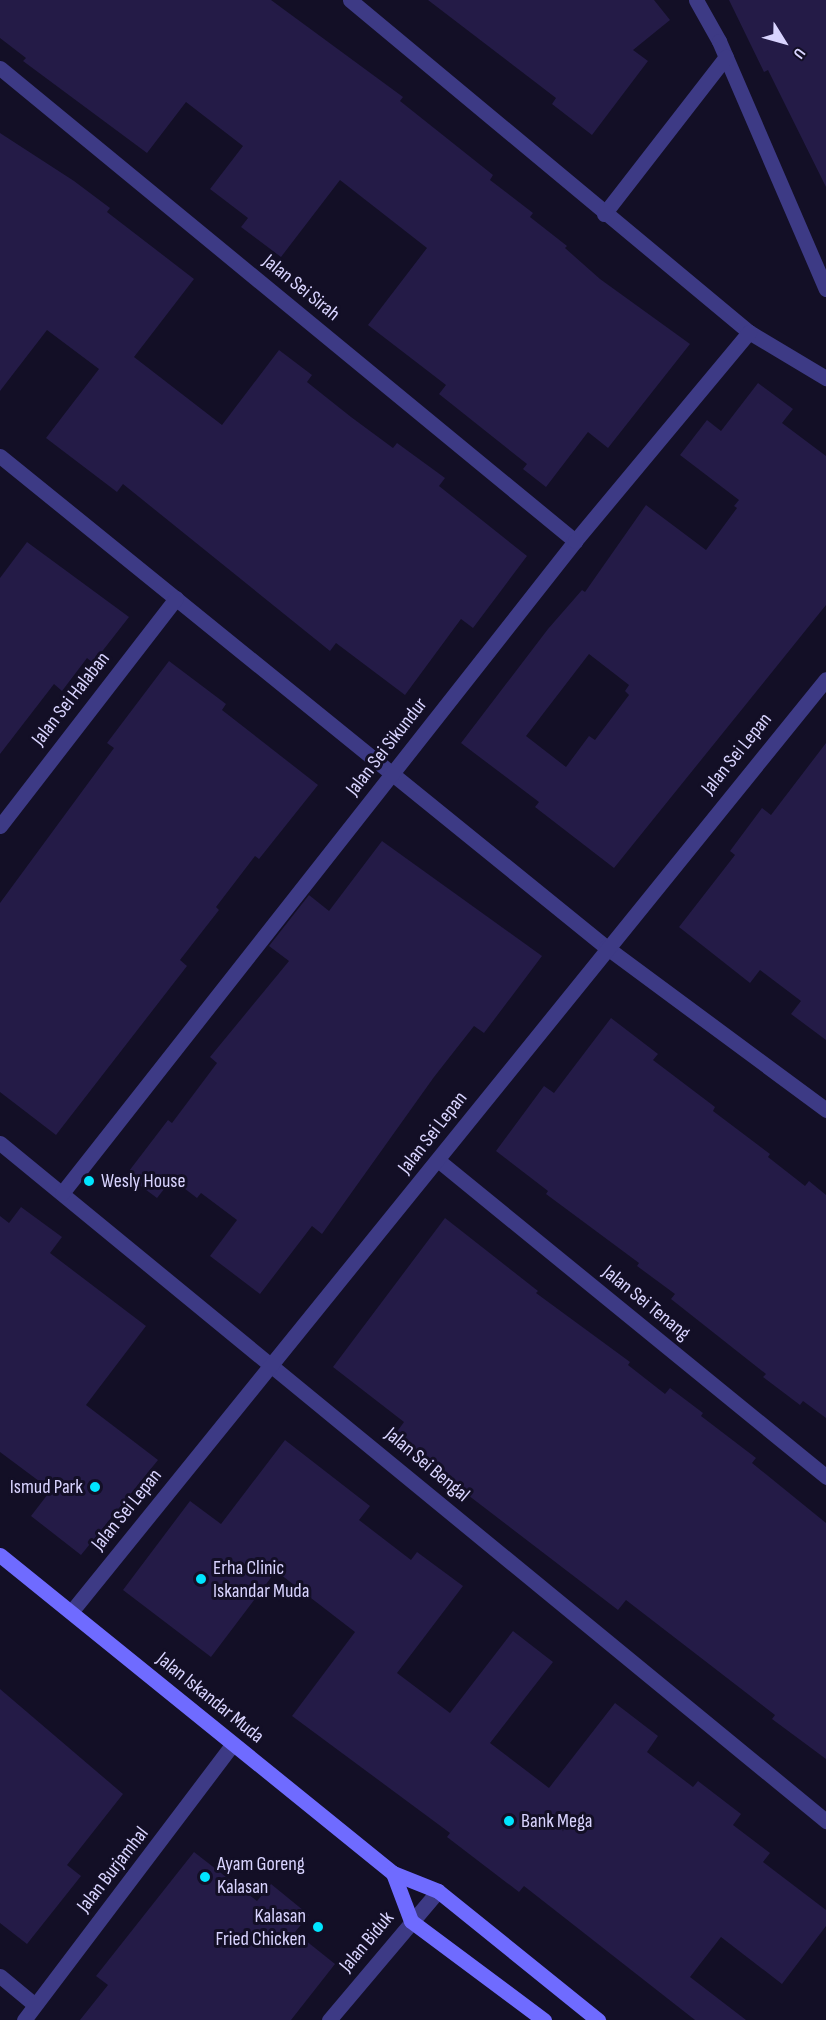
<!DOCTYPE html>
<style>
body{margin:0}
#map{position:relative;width:826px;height:2020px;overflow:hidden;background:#130f26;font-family:"Sofia Sans Condensed",sans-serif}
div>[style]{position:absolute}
.building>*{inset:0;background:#241b47}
.street>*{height:15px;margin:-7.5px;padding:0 7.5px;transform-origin:7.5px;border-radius:7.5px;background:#3d3a85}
.secondary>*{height:15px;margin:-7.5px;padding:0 7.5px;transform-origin:7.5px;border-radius:7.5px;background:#6f6bff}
.dots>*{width:16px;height:16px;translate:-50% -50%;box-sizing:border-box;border:3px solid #130f26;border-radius:50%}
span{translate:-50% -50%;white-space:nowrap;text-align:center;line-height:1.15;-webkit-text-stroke:6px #130f26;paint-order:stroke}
.street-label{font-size:20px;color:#d9d4ff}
.poi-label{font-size:20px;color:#d9d4ff}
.left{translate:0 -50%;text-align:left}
.right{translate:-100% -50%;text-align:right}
.north{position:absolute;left:754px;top:12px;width:60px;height:60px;-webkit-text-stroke:4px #130f26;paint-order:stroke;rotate:127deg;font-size:16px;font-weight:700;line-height:24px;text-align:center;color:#d9d4ff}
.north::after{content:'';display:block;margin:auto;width:21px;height:27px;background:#d9d4ff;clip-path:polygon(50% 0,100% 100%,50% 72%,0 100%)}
</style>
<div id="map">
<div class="building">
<div style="clip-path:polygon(0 0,271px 0,403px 97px,400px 101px,493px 175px,490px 180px,533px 213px,530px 217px,567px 246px,565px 248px,600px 279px,690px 344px,608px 448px,588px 432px,546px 487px,523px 469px,527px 464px,439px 394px,446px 385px,368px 325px,427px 248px,340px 180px,281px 257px,241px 227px,248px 218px,210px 189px,243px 146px,186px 102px,147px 153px,23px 61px,26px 58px,0 38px)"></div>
<div style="clip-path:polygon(428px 0,654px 0,670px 20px,633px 50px,648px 61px,592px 135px,552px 104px,556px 98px)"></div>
<div style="clip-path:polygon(729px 0,826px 0,826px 187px,768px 70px,764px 72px)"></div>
<div style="clip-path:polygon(0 133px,74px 181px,110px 208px,107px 212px,194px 279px,134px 357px,222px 425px,279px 350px,312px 375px,307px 382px,351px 417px,393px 448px,397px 443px,445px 478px,439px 486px,527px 556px,473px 628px,461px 619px,405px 695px,336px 643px,330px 651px,123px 484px,117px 492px,46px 438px,99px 369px,47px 330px,0 391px)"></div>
<div style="clip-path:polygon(evenodd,758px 383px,793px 409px,782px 423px,826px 456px,826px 605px,614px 868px,535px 807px,539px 802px,461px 743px,548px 629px,582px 590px,585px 592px,646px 505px,706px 550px,737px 508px,734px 506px,739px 500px,680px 455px,707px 420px,721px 431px,758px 383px,589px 654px,629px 685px,625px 691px,629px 695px,595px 740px,589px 736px,566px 767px,526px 736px,589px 654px)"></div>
<div style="clip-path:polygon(27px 542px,129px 617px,93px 663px,87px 658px,62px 691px,54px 684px,0 754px,0 578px)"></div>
<div style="clip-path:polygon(169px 661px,226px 704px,222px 710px,318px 785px,259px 859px,255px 856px,216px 907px,219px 910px,180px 960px,187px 966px,56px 1135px,0 1092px,0 903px,114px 748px,107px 743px)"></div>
<div style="clip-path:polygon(826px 743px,826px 1040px,791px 1014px,801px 1001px,760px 970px,750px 983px,679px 927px,735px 855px,730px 851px,762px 808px,771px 815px)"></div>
<div style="clip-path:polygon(382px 841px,542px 956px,484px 1033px,474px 1026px,434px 1077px,322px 1234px,312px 1226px,260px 1294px,210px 1256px,237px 1220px,201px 1193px,197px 1198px,172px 1179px,157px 1198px,126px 1175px,168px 1120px,172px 1123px,217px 1063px,210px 1057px,289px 961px,269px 946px,309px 895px,329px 911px)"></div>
<div style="clip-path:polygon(611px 1018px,658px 1054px,653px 1060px,715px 1107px,713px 1111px,770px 1154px,768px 1157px,805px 1186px,809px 1181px,826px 1195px,826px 1418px,803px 1401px,800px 1405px,763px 1377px,766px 1374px,671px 1299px,675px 1294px,637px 1266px,639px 1263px,546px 1194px,548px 1191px,496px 1151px,544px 1086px,554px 1093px)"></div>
<div style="clip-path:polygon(21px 1207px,62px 1237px,50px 1253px,146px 1326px,86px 1405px,158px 1460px,81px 1555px,31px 1516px,51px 1490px,0 1452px,0 1216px,9px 1223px)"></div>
<div style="clip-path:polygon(445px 1218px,538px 1291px,536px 1293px,630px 1362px,628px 1365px,665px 1394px,670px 1388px,703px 1413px,701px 1416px,756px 1458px,752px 1463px,826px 1523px,826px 1759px,772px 1719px,775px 1715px,626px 1600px,618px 1610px,464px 1492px,396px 1433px,404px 1422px,333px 1367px)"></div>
<div style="clip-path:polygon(285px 1440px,370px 1506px,359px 1520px,411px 1560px,417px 1552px,463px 1586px,397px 1673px,450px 1713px,513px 1631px,553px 1662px,490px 1743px,549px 1788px,615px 1703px,658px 1736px,647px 1752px,693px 1787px,698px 1781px,741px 1814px,733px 1825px,770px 1853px,763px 1862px,826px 1910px,826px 1926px,782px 1984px,721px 1937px,690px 1977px,746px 2020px,695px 2020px,524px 1886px,519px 1892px,447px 1837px,450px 1833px,292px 1716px,355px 1632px,276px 1571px,211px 1657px,123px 1590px,190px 1501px,221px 1524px)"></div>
<div style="clip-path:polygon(0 1689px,123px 1794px,67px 1865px,81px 1876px,27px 1944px,0 1923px)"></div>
<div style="clip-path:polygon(194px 1852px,257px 1901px,271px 1884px,309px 1915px,295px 1932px,335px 1964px,291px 2020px,80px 2020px,108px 1985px,96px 1976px)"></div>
</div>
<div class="street">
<div style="left:350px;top:0;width:519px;rotate:39.76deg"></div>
<div style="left:749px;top:332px;width:90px;rotate:30.9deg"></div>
<div style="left:696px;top:0;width:47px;rotate:60.7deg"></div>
<div style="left:719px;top:41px;width:270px;rotate:66.7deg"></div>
<div style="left:0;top:68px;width:745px;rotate:39.44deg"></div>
<div style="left:604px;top:214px;width:199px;rotate:-52.2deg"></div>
<div style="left:0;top:456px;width:780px;rotate:39.02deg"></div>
<div style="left:606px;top:947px;width:274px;rotate:36.5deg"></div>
<div style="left:0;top:826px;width:288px;rotate:-52.3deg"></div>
<div style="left:0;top:1143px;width:1069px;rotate:39.38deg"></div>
<div style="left:439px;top:1161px;width:500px;rotate:39.2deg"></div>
<div style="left:62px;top:1193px;width:830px;rotate:-51.8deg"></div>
<div style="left:575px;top:541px;width:272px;rotate:-50.2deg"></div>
<div style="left:71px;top:1612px;width:1200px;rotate:-51.02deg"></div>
<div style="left:0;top:1976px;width:45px;rotate:39.6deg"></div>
<div style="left:24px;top:2020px;width:346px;rotate:-52.9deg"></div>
<div style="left:329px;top:2020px;width:169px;rotate:-49.8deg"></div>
</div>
<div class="secondary">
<div style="left:0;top:1555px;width:506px;rotate:38.98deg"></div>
<div style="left:393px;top:1873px;width:48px;rotate:21.8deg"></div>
<div style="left:438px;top:1891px;width:206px;rotate:38.9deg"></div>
<div style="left:393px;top:1873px;width:51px;rotate:69.4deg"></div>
<div style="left:411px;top:1921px;width:166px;rotate:36.7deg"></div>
</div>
<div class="dots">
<div style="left:89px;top:1181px;background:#00e5ff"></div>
<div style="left:95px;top:1487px;background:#00e5ff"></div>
<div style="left:201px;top:1579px;background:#00e5ff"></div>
<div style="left:509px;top:1821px;background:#00e5ff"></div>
<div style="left:205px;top:1877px;background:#00e5ff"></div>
<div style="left:318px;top:1927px;background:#00e5ff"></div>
</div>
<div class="street-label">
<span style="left:301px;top:288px;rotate:39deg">Jalan Sei Sirah</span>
<span style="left:71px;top:699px;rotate:-52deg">Jalan Sei Halaban</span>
<span style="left:387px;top:747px;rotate:-52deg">Jalan Sei Sikundur</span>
<span style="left:737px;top:754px;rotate:-51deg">Jalan Sei Lepan</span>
<span style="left:433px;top:1133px;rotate:-52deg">Jalan Sei Lepan</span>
<span style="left:646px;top:1303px;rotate:39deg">Jalan Sei Tenang</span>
<span style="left:427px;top:1465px;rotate:40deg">Jalan Sei Bengal</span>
<span style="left:127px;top:1510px;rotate:-51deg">Jalan Sei Lepan</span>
<span style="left:210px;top:1698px;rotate:39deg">Jalan Iskandar Muda</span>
<span style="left:113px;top:1870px;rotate:-52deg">Jalan Burjamhal</span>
<span style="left:367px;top:1942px;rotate:-50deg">Jalan Biduk</span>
</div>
<div class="poi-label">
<span class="left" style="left:101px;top:1181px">Wesly House</span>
<span class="right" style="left:83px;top:1487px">Ismud Park</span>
<span class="left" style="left:213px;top:1580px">Erha Clinic<br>Iskandar Muda</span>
<span class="left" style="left:521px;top:1821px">Bank Mega</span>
<span class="left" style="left:217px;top:1876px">Ayam Goreng<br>Kalasan</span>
<span class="right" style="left:306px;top:1928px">Kalasan<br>Fried Chicken</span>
</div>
<div class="north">U</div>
</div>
